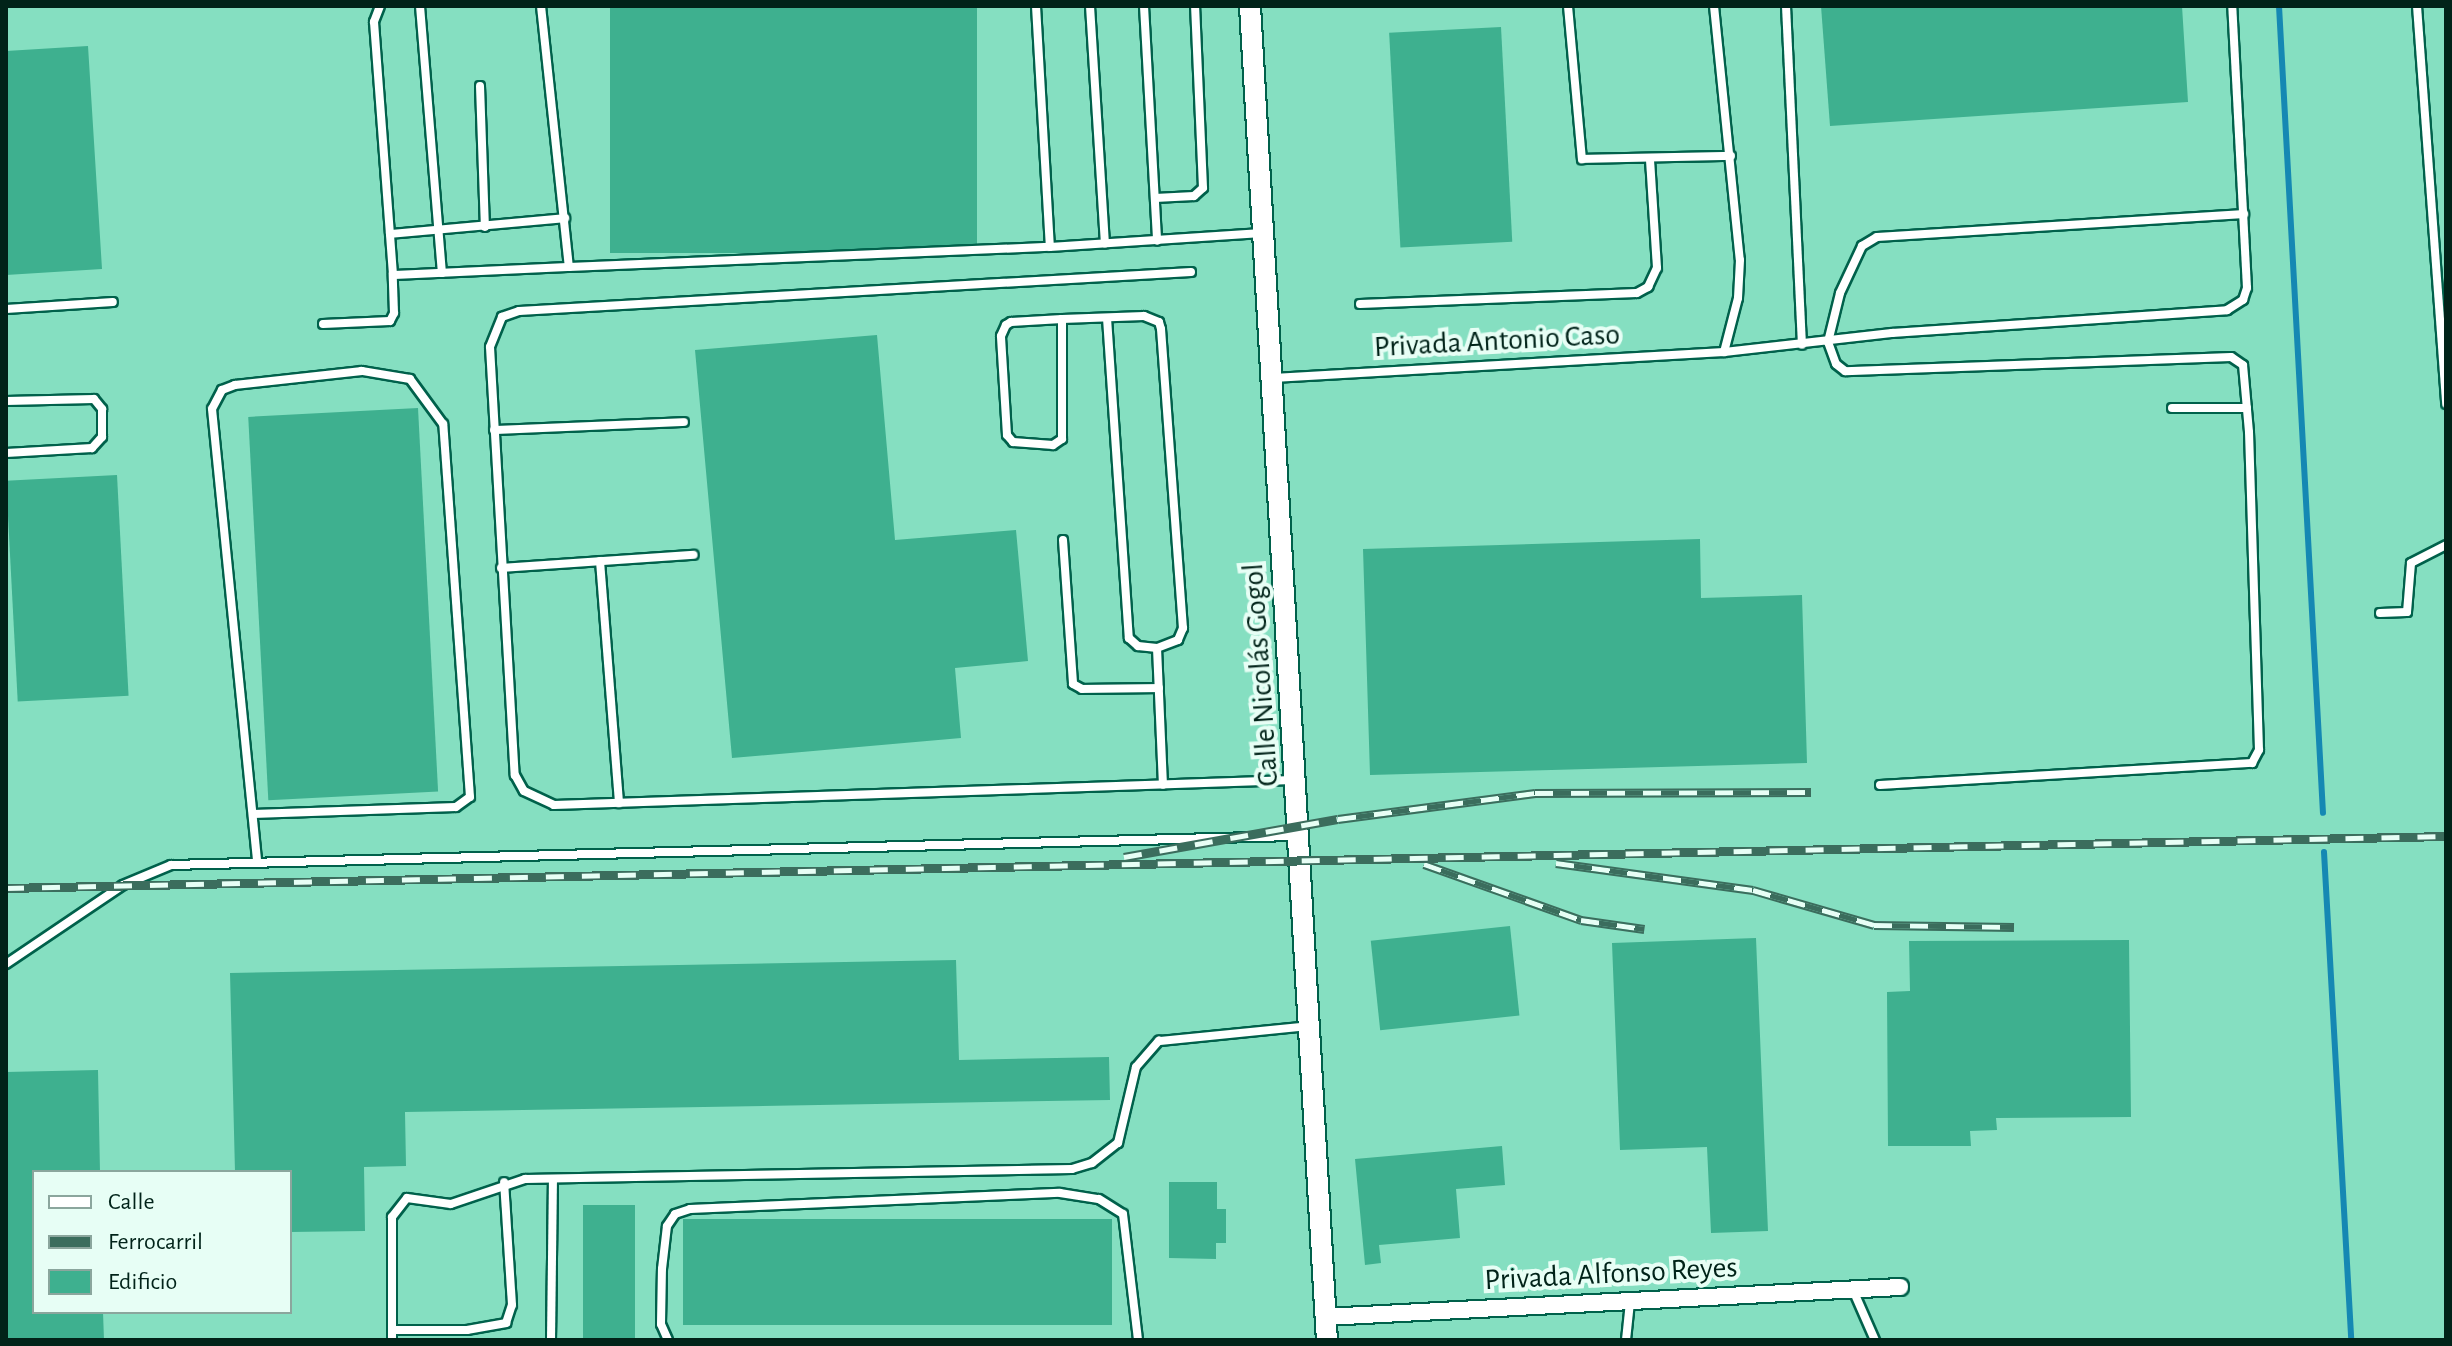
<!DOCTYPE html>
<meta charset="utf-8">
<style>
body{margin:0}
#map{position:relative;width:2452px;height:1346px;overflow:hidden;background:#9be9ce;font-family:"Alegreya Sans",sans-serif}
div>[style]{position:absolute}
.built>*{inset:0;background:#85dfc1}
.stream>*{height:6px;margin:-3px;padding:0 3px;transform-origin:3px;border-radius:3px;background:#1588b3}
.building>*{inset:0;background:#3eb08f;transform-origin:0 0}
.roads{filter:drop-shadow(2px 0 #00614b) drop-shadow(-2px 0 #00614b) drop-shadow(0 2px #00614b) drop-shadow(0 -2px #00614b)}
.service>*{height:8px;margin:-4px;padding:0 4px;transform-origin:4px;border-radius:4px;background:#fff}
.minor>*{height:16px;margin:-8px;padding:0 8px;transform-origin:8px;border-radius:8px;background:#fff}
.tertiary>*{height:20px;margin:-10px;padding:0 10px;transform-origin:10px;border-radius:10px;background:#fff}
.rail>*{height:9px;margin-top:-4.5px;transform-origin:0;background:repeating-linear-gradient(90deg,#e7fef5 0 18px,#3b6d5d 0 36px);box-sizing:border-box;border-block:2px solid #3b6d5d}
span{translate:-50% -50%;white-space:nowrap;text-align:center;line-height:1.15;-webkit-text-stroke:8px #e7fef5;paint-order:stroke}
.street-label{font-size:30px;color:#012319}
.frame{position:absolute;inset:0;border:8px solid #012319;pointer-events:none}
.legend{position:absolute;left:32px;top:1170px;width:260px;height:144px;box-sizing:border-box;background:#e7fef5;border:2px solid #8ba69d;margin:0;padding:10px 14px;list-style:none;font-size:24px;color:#012319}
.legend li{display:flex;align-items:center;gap:16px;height:40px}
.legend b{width:40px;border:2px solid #8ba69d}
</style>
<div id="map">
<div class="built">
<div style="clip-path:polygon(evenodd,6px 6px,2446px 6px,2446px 1340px,6px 1340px,6px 6px,34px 1172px,290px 1172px,290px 1312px,34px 1312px,34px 1172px)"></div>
</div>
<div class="stream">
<div style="left:2279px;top:6px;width:808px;rotate:86.88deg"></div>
<div style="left:2324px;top:852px;width:489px;rotate:86.8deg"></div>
</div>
<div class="building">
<div style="left:610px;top:6px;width:367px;height:247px"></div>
<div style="clip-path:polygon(1821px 6px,2182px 6px,2188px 102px,1830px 126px)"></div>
<div style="left:1501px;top:27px;width:215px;height:112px;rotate:87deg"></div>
<div style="clip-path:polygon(88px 46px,102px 269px,6px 275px,6px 51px)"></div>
<div style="clip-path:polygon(877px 335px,895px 540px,1016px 530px,1028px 661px,955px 668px,961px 738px,732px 758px,695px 350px)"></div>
<div style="left:418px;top:408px;width:384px;height:170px;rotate:87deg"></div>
<div style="left:117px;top:475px;width:221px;height:111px;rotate:87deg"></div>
<div style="clip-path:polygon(1700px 539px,1701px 598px,1802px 595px,1807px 763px,1370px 775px,1363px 549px)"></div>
<div style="left:1510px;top:926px;width:90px;height:140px;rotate:84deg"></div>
<div style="clip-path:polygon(1756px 938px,1768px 1231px,1711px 1233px,1707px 1147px,1620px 1150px,1612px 943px)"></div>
<div style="clip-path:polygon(2129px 940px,2131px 1117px,1996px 1118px,1997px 1130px,1970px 1131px,1971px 1146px,1888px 1146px,1887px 992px,1910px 991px,1909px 941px)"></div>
<div style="clip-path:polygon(956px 960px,959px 1060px,1109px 1057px,1110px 1100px,405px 1112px,406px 1166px,364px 1167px,365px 1231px,290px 1232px,290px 1172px,235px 1172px,230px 973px)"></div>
<div style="clip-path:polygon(98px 1070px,100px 1172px,34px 1172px,34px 1312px,103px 1312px,104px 1340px,6px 1340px,6px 1072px)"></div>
<div style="clip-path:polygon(1502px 1146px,1505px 1185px,1456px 1189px,1460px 1238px,1379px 1245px,1381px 1263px,1365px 1265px,1355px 1159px)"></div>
<div style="clip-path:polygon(1169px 1182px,1217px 1182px,1217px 1209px,1226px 1209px,1226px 1243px,1216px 1243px,1216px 1259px,1169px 1258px)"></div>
<div style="left:583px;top:1205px;width:52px;height:135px"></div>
<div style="left:683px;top:1219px;width:429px;height:106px"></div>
</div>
<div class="roads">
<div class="service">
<div style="left:380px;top:6px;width:17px;rotate:111deg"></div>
<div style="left:374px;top:22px;width:254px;rotate:85.7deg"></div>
<div style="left:393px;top:275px;width:176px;rotate:-2.6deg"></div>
<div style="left:420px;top:6px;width:268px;rotate:85.3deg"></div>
<div style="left:541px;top:6px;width:262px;rotate:83.9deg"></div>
<div style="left:569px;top:267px;width:481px;rotate:-2.4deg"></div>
<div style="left:1050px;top:247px;width:212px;rotate:-3.8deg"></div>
<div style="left:1036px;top:6px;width:241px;rotate:86.7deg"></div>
<div style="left:1090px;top:6px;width:238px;rotate:86.4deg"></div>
<div style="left:1144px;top:6px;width:235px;rotate:86.8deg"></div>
<div style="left:1568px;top:6px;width:154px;rotate:84.8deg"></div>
<div style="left:1582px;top:159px;width:149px;rotate:-1.2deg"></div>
<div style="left:1714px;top:6px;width:255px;rotate:84.2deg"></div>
<div style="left:1740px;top:260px;width:38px;rotate:93deg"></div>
<div style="left:1738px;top:298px;width:56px;rotate:104.5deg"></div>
<div style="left:1786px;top:6px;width:339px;rotate:87.3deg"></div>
<div style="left:2417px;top:6px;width:399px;rotate:85.8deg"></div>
<div style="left:480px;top:86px;width:141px;rotate:88deg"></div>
<div style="left:1155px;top:198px;width:39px;rotate:-3deg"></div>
<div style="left:1194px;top:196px;width:12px;rotate:-42deg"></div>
<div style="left:1203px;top:188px;width:182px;rotate:-92.5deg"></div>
<div style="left:390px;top:234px;width:176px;rotate:-5.2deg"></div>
<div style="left:1191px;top:272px;width:673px;rotate:176.68deg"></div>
<div style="left:519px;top:311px;width:18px;rotate:161deg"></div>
<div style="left:502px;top:317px;width:32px;rotate:112deg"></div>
<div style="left:490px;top:347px;width:429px;rotate:86.7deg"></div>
<div style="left:515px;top:775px;width:18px;rotate:61deg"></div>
<div style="left:524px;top:791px;width:33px;rotate:25deg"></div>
<div style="left:554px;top:805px;width:739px;rotate:-1.94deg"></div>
<div style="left:1360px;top:304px;width:277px;rotate:-2.3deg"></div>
<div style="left:1637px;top:293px;width:13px;rotate:-29deg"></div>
<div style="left:1648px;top:287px;width:21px;rotate:-65deg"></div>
<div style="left:1657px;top:268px;width:109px;rotate:-93.7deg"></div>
<div style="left:6px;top:309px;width:107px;rotate:-3.7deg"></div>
<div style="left:1107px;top:318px;width:321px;rotate:86.1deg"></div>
<div style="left:1129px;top:638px;width:12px;rotate:42deg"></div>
<div style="left:1138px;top:646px;width:19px;rotate:6deg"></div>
<div style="left:1062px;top:319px;width:120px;rotate:90deg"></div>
<div style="left:1062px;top:439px;width:11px;rotate:146deg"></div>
<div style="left:1053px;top:445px;width:40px;rotate:-175.7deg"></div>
<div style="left:1013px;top:442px;width:9px;rotate:-131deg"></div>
<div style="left:1007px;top:435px;width:99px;rotate:-93.5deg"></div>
<div style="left:1001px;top:336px;width:12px;rotate:-66deg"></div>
<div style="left:1006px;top:325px;width:6px;rotate:-31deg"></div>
<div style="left:1011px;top:322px;width:51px;rotate:-3.4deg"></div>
<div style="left:1062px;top:319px;width:82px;rotate:-2.1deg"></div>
<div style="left:1144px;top:316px;width:16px;rotate:22deg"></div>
<div style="left:1159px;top:322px;width:7px;rotate:74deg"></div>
<div style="left:1161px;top:329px;width:300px;rotate:85.8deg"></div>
<div style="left:1183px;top:628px;width:13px;rotate:113deg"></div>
<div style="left:1178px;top:640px;width:22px;rotate:159deg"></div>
<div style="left:1157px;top:648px;width:137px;rotate:87.5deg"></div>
<div style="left:323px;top:324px;width:67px;rotate:-2.6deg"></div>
<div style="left:390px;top:321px;width:9px;rotate:-63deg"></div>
<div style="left:394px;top:313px;width:38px;rotate:-92deg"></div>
<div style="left:1273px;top:378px;width:452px;rotate:-3.3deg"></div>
<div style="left:1724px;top:352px;width:169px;rotate:-6.5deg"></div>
<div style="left:1892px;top:333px;width:336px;rotate:-3.9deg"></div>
<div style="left:2227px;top:310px;width:19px;rotate:-32deg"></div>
<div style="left:2243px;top:300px;width:13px;rotate:-72deg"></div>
<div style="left:2247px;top:288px;width:282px;rotate:-93deg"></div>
<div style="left:6px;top:401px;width:88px;rotate:-1.3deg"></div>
<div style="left:94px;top:399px;width:13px;rotate:51deg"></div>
<div style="left:102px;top:409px;width:28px;rotate:90deg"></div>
<div style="left:102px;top:437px;width:15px;rotate:132deg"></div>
<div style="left:92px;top:448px;width:86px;rotate:176.7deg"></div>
<div style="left:2172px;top:408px;width:75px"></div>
<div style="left:494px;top:430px;width:190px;rotate:-2.4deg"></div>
<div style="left:1063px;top:540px;width:144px;rotate:86deg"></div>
<div style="left:1073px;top:684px;width:10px;rotate:29deg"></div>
<div style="left:1082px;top:689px;width:77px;rotate:-0.7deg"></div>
<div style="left:600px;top:561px;width:243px;rotate:85.5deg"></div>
<div style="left:501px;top:568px;width:193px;rotate:-3.9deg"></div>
<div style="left:2380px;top:613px;width:27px;rotate:-2deg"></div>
<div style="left:2407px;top:612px;width:49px;rotate:-85.3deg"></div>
<div style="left:2411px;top:563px;width:39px;rotate:-27deg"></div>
<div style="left:1880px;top:785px;width:373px;rotate:-3.4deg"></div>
<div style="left:2252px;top:763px;width:15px;rotate:-62deg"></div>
<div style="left:2259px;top:750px;width:318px;rotate:-91.8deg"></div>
<div style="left:2249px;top:432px;width:67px;rotate:-95.1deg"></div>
<div style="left:2243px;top:365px;width:14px;rotate:-146deg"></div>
<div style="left:2231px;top:357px;width:386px;rotate:177.9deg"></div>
<div style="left:1845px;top:371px;width:11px;rotate:-142deg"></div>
<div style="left:1836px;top:364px;width:23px;rotate:-110deg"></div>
<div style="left:1828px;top:342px;width:50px;rotate:-76.2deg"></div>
<div style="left:1840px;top:293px;width:52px;rotate:-64.9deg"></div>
<div style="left:1862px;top:246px;width:17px;rotate:-31deg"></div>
<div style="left:1877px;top:237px;width:368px;rotate:-3.6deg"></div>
<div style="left:253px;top:814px;width:203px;rotate:-2deg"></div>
<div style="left:456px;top:807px;width:17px;rotate:-36deg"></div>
<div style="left:470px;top:797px;width:374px;rotate:-94.1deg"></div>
<div style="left:443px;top:424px;width:56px;rotate:-126.3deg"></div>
<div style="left:410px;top:379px;width:49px;rotate:-170.5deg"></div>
<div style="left:362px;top:371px;width:128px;rotate:173.7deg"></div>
<div style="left:235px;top:385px;width:14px;rotate:159deg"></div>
<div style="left:222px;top:390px;width:21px;rotate:118deg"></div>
<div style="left:212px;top:409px;width:453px;rotate:84.3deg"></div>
<div style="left:6px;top:964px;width:141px;rotate:-34deg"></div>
<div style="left:123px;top:885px;width:52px;rotate:-22.6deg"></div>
<div style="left:171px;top:865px;width:1124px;rotate:-1.48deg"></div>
<div style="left:1853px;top:1290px;width:55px;rotate:66.3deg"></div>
<div style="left:392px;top:1330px;width:75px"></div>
<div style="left:467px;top:1330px;width:40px;rotate:-10deg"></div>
<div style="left:506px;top:1323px;width:19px;rotate:-72deg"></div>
<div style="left:512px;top:1305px;width:123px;rotate:-93.7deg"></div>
<div style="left:392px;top:1340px;width:123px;rotate:-90deg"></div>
<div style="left:392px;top:1217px;width:24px;rotate:-52deg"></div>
<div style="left:407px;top:1198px;width:44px;rotate:7.8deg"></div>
<div style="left:451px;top:1204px;width:78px;rotate:-18.7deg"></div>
<div style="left:525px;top:1179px;width:547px;rotate:-1.05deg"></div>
<div style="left:1072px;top:1169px;width:21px;rotate:-17deg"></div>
<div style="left:1092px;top:1163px;width:33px;rotate:-38deg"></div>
<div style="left:1118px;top:1143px;width:78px;rotate:-76.7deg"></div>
<div style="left:1136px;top:1067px;width:35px;rotate:-49deg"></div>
<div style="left:1159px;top:1041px;width:151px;rotate:-5.7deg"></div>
<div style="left:551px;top:1340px;width:161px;rotate:-89.3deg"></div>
<div style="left:668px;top:1340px;width:17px;rotate:-114deg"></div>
<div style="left:661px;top:1324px;width:55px;rotate:-89deg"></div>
<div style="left:662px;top:1269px;width:43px;rotate:-83.4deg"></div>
<div style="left:667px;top:1226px;width:14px;rotate:-56deg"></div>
<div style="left:675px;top:1214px;width:16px;rotate:-18deg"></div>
<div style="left:690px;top:1209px;width:370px;rotate:-2.5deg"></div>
<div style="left:1060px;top:1193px;width:39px;rotate:9deg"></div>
<div style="left:1099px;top:1199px;width:28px;rotate:32deg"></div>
<div style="left:1123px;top:1214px;width:127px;rotate:83.2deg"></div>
<div style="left:1626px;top:1340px;width:39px;rotate:-84deg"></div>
</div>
<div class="minor">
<div style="left:1325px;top:1317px;width:576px;rotate:-2.99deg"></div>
</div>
<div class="tertiary">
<div style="left:1250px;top:6px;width:1336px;rotate:86.7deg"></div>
</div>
</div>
<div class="rail">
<div style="left:1124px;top:857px;width:217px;rotate:-10.1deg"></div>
<div style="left:1338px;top:819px;width:199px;rotate:-7.5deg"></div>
<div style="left:1535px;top:793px;width:276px;rotate:-0.2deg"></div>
<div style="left:1556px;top:863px;width:199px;rotate:7.8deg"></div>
<div style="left:1753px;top:890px;width:126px;rotate:16.1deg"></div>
<div style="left:1874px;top:925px;width:140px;rotate:0.8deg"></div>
<div style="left:1424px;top:864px;width:167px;rotate:19.6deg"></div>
<div style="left:1581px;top:920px;width:64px;rotate:8.1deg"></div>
<div style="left:6px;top:888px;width:2441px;rotate:-1.22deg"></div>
</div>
<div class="street-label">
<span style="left:1497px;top:341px;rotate:-3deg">Privada Antonio Caso</span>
<span style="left:1261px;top:675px;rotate:-94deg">Calle Nicolás Gogol</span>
<span style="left:1611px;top:1274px;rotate:-3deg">Privada Alfonso Reyes</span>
</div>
<div class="frame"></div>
<ul class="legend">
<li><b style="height:10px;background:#fff"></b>Calle</li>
<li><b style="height:10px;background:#3b6d5d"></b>Ferrocarril</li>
<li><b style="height:22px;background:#3eb08f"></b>Edificio</li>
</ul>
</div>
